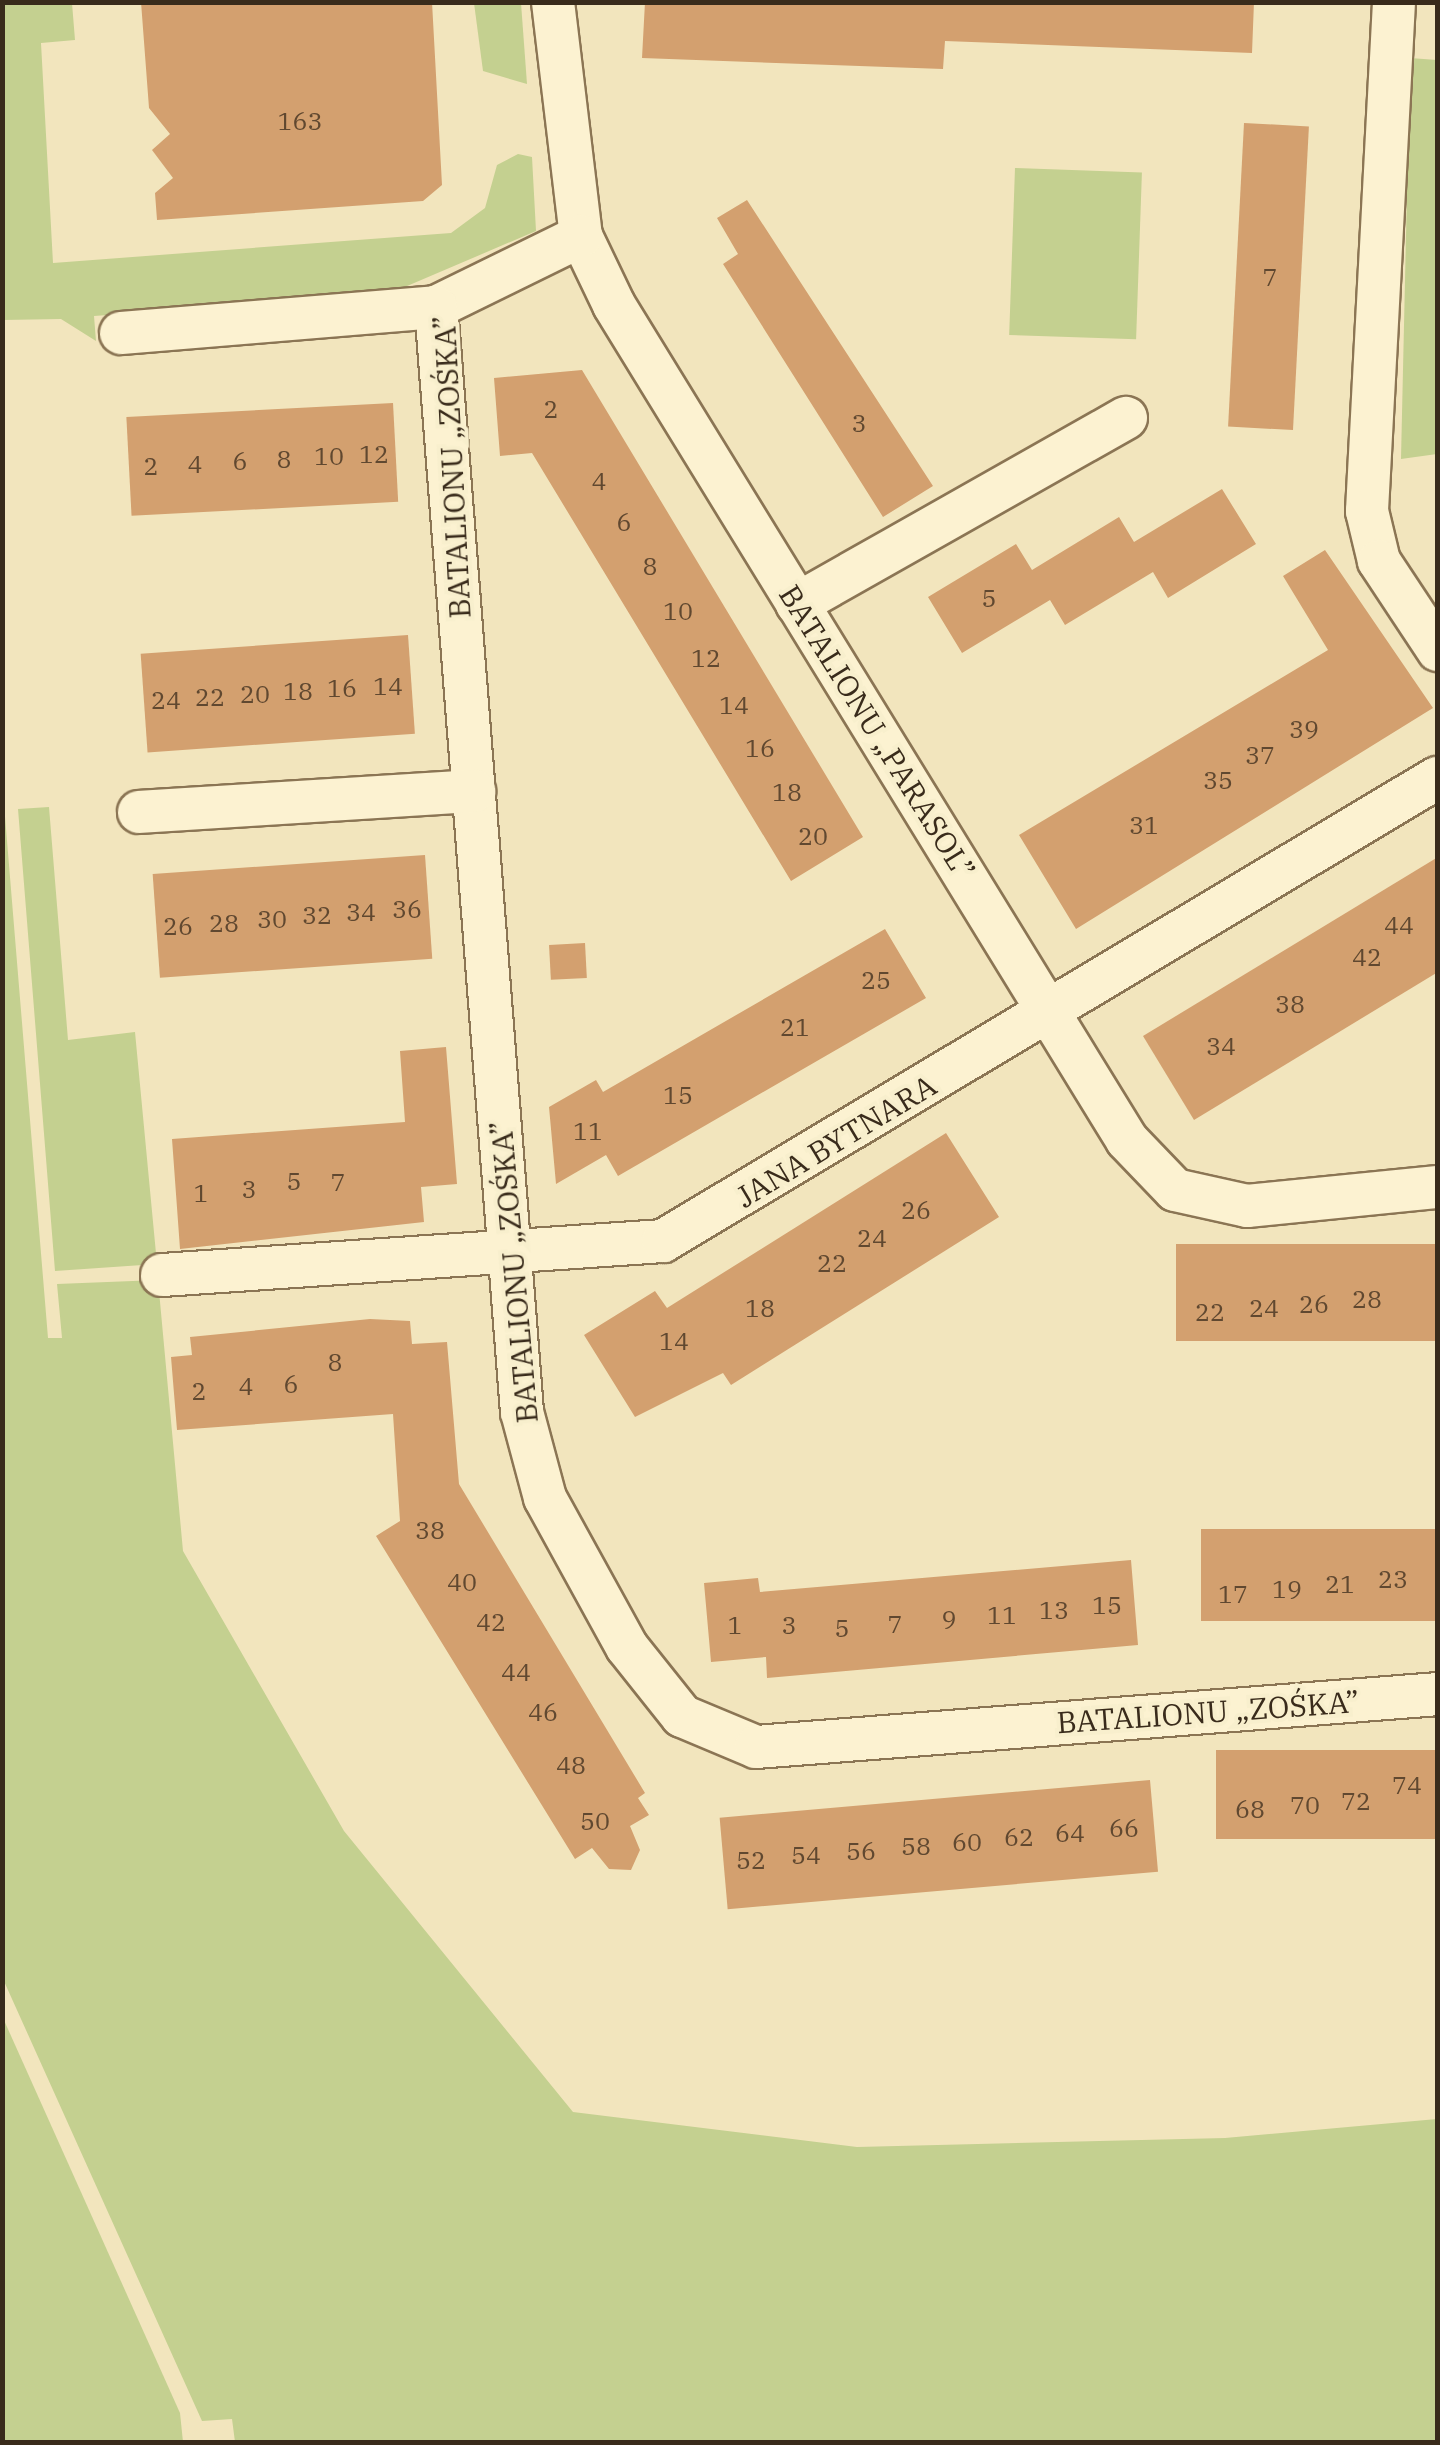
<!DOCTYPE html>
<meta charset="utf-8">
<style>
body{margin:0}
#map{position:relative;width:1440px;height:2445px;overflow:hidden;background:#f2e5bd;font-family:"IBM Plex Serif",serif}
div>[style]{position:absolute}
.green>*{inset:0;background:#c4d090;transform-origin:0 0}
.building>*{inset:0;background:#d3a06f;transform-origin:0 0}
.roads{filter:drop-shadow(2px 0 #8b7554) drop-shadow(-2px 0 #8b7554) drop-shadow(0 2px #8b7554) drop-shadow(0 -2px #8b7554)}
.minor>*{height:42px;margin:-21px;padding:0 21px;transform-origin:21px;border-radius:21px;background:#fcf2d1}
span{translate:-50% -50%;white-space:nowrap;text-align:center;line-height:1.15;-webkit-text-stroke:8px #f8efcd;paint-order:stroke}
.number-label{font-size:25px;color:#604830}
.number-label span{-webkit-text-stroke-width:0}
.street-label{font-size:30px;color:#392b1b}
.frame{position:absolute;inset:0;border:5px solid #392b1b;pointer-events:none}
</style>
<div id="map">
<div class="green">
<div style="clip-path:polygon(2px 3px,72px 3px,75px 40px,41px 43px,53px 263px,451px 233px,485px 208px,497px 165px,518px 154px,532px 157px,536px 231px,386px 295px,94px 316px,96px 341px,61px 319px,3px 320px)"></div>
<div style="clip-path:polygon(474px 3px,521px 3px,527px 84px,483px 71px)"></div>
<div style="clip-path:polygon(1410px 58px,1437px 60px,1437px 454px,1401px 459px)"></div>
<div style="left:1015px;top:168px;width:127px;height:167px;rotate:2deg"></div>
<div style="clip-path:polygon(2px 780px,48px 1338px,62px 1338px,57px 1284px,158px 1280px,183px 1551px,344px 1831px,573px 2112px,857px 2147px,1225px 2138px,1437px 2119px,1437px 2442px,235px 2442px,232px 2419px,202px 2421px,3px 1979px)"></div>
<div style="clip-path:polygon(49px 807px,68px 1040px,135px 1032px,157px 1264px,55px 1271px,18px 809px)"></div>
<div style="clip-path:polygon(3px 2018px,180px 2413px,183px 2442px,3px 2442px)"></div>
</div>
<div class="building">
<div style="clip-path:polygon(141px 2px,432px 2px,442px 185px,423px 201px,157px 220px,155px 193px,173px 178px,152px 150px,170px 134px,149px 108px)"></div>
<div style="clip-path:polygon(645px 2px,1254px 2px,1252px 53px,945px 41px,943px 69px,642px 58px)"></div>
<div style="left:1244px;top:123px;width:65px;height:304px;rotate:3deg"></div>
<div style="clip-path:polygon(747px 200px,933px 486px,883px 517px,723px 264px,738px 254px,717px 218px)"></div>
<div style="clip-path:polygon(582px 370px,863px 837px,791px 881px,532px 453px,500px 456px,494px 378px)"></div>
<div style="left:393px;top:403px;width:99px;height:267px;rotate:87deg"></div>
<div style="clip-path:polygon(1222px 489px,1256px 544px,1168px 598px,1153px 572px,1065px 625px,1050px 600px,962px 653px,928px 597px,1016px 544px,1032px 570px,1119px 517px,1134px 542px)"></div>
<div style="clip-path:polygon(1325px 550px,1433px 708px,1076px 929px,1019px 835px,1328px 650px,1283px 576px)"></div>
<div style="left:408px;top:635px;width:99px;height:268px;rotate:86deg"></div>
<div style="left:425px;top:855px;width:104px;height:273px;rotate:86deg"></div>
<div style="clip-path:polygon(1438px 857px,1438px 972px,1194px 1120px,1143px 1036px)"></div>
<div style="clip-path:polygon(885px 929px,926px 998px,618px 1176px,606px 1155px,556px 1184px,549px 1107px,596px 1080px,603px 1092px)"></div>
<div style="left:585px;top:943px;width:35px;height:36px;rotate:87deg"></div>
<div style="clip-path:polygon(446px 1047px,457px 1184px,421px 1187px,424px 1222px,180px 1249px,172px 1139px,405px 1122px,400px 1051px)"></div>
<div style="clip-path:polygon(946px 1133px,999px 1217px,731px 1385px,723px 1373px,635px 1417px,584px 1335px,655px 1291px,667px 1308px)"></div>
<div style="left:1438px;top:1244px;width:97px;height:262px;rotate:90deg"></div>
<div style="clip-path:polygon(370px 1319px,410px 1321px,412px 1344px,447px 1342px,459px 1484px,645px 1793px,638px 1798px,649px 1815px,630px 1826px,640px 1850px,631px 1870px,609px 1869px,592px 1848px,575px 1859px,376px 1536px,400px 1521px,393px 1414px,177px 1430px,171px 1357px,192px 1355px,190px 1337px)"></div>
<div style="left:1438px;top:1529px;width:92px;height:237px;rotate:90deg"></div>
<div style="clip-path:polygon(1131px 1560px,1138px 1645px,767px 1678px,766px 1657px,711px 1662px,704px 1583px,758px 1578px,760px 1592px)"></div>
<div style="left:1438px;top:1750px;width:89px;height:222px;rotate:90deg"></div>
<div style="left:1150px;top:1780px;width:92px;height:432px;rotate:85deg"></div>
</div>
<div class="roads">
<div class="minor">
<div style="left:553px;top:2px;width:236px;rotate:83.2deg"></div>
<div style="left:581px;top:236px;width:76px;rotate:64.4deg"></div>
<div style="left:614px;top:305px;width:980px;rotate:58.43deg"></div>
<div style="left:1127px;top:1140px;width:69px;rotate:46.2deg"></div>
<div style="left:1175px;top:1190px;width:74px;rotate:12.5deg"></div>
<div style="left:1247px;top:1206px;width:192px;rotate:-5.7deg"></div>
<div style="left:1394px;top:2px;width:510px;rotate:93.04deg"></div>
<div style="left:1367px;top:511px;width:51px;rotate:76.5deg"></div>
<div style="left:1379px;top:561px;width:107px;rotate:56.5deg"></div>
<div style="left:581px;top:236px;width:161px;rotate:153.9deg"></div>
<div style="left:436px;top:307px;width:1108px;rotate:85.55deg"></div>
<div style="left:522px;top:1412px;width:89px;rotate:75deg"></div>
<div style="left:545px;top:1498px;width:170px;rotate:61.2deg"></div>
<div style="left:627px;top:1647px;width:88px;rotate:51.4deg"></div>
<div style="left:682px;top:1716px;width:80px;rotate:22.7deg"></div>
<div style="left:756px;top:1747px;width:684px;rotate:-4.44deg"></div>
<div style="left:121px;top:333px;width:316px;rotate:-4.7deg"></div>
<div style="left:797px;top:604px;width:378px;rotate:-29.5deg"></div>
<div style="left:139px;top:812px;width:336px;rotate:-3.6deg"></div>
<div style="left:162px;top:1275px;width:502px;rotate:-3.88deg"></div>
<div style="left:663px;top:1241px;width:902px;rotate:-30.89deg"></div>
</div>
</div>
<div class="number-label">
<span style="left:300px;top:121px">163</span>
<span style="left:1270px;top:277px">7</span>
<span style="left:551px;top:409px">2</span>
<span style="left:859px;top:423px">3</span>
<span style="left:374px;top:454px">12</span>
<span style="left:329px;top:456px">10</span>
<span style="left:284px;top:459px">8</span>
<span style="left:240px;top:461px">6</span>
<span style="left:195px;top:464px">4</span>
<span style="left:151px;top:466px">2</span>
<span style="left:599px;top:481px">4</span>
<span style="left:624px;top:522px">6</span>
<span style="left:650px;top:566px">8</span>
<span style="left:989px;top:598px">5</span>
<span style="left:678px;top:611px">10</span>
<span style="left:706px;top:658px">12</span>
<span style="left:388px;top:686px">14</span>
<span style="left:342px;top:688px">16</span>
<span style="left:298px;top:691px">18</span>
<span style="left:255px;top:694px">20</span>
<span style="left:210px;top:697px">22</span>
<span style="left:166px;top:700px">24</span>
<span style="left:734px;top:705px">14</span>
<span style="left:1304px;top:729px">39</span>
<span style="left:760px;top:748px">16</span>
<span style="left:1260px;top:755px">37</span>
<span style="left:1218px;top:780px">35</span>
<span style="left:787px;top:792px">18</span>
<span style="left:1144px;top:825px">31</span>
<span style="left:813px;top:836px">20</span>
<span style="left:407px;top:909px">36</span>
<span style="left:361px;top:912px">34</span>
<span style="left:317px;top:915px">32</span>
<span style="left:272px;top:919px">30</span>
<span style="left:224px;top:923px">28</span>
<span style="left:1399px;top:925px">44</span>
<span style="left:178px;top:926px">26</span>
<span style="left:1367px;top:957px">42</span>
<span style="left:876px;top:980px">25</span>
<span style="left:1290px;top:1004px">38</span>
<span style="left:795px;top:1027px">21</span>
<span style="left:1221px;top:1046px">34</span>
<span style="left:678px;top:1095px">15</span>
<span style="left:588px;top:1131px">11</span>
<span style="left:294px;top:1181px">5</span>
<span style="left:338px;top:1182px">7</span>
<span style="left:249px;top:1189px">3</span>
<span style="left:201px;top:1193px">1</span>
<span style="left:916px;top:1210px">26</span>
<span style="left:872px;top:1238px">24</span>
<span style="left:832px;top:1263px">22</span>
<span style="left:1367px;top:1299px">28</span>
<span style="left:1314px;top:1304px">26</span>
<span style="left:760px;top:1308px">18</span>
<span style="left:1264px;top:1308px">24</span>
<span style="left:1210px;top:1312px">22</span>
<span style="left:674px;top:1341px">14</span>
<span style="left:335px;top:1362px">8</span>
<span style="left:291px;top:1384px">6</span>
<span style="left:246px;top:1386px">4</span>
<span style="left:199px;top:1391px">2</span>
<span style="left:430px;top:1530px">38</span>
<span style="left:1393px;top:1579px">23</span>
<span style="left:462px;top:1582px">40</span>
<span style="left:1340px;top:1584px">21</span>
<span style="left:1287px;top:1589px">19</span>
<span style="left:1233px;top:1594px">17</span>
<span style="left:1107px;top:1605px">15</span>
<span style="left:1054px;top:1610px">13</span>
<span style="left:1002px;top:1615px">11</span>
<span style="left:949px;top:1619px">9</span>
<span style="left:491px;top:1622px">42</span>
<span style="left:895px;top:1624px">7</span>
<span style="left:735px;top:1625px">1</span>
<span style="left:789px;top:1625px">3</span>
<span style="left:842px;top:1628px">5</span>
<span style="left:516px;top:1672px">44</span>
<span style="left:543px;top:1712px">46</span>
<span style="left:571px;top:1765px">48</span>
<span style="left:1407px;top:1785px">74</span>
<span style="left:1356px;top:1801px">72</span>
<span style="left:1305px;top:1805px">70</span>
<span style="left:1250px;top:1809px">68</span>
<span style="left:595px;top:1821px">50</span>
<span style="left:1124px;top:1828px">66</span>
<span style="left:1070px;top:1833px">64</span>
<span style="left:1019px;top:1837px">62</span>
<span style="left:967px;top:1842px">60</span>
<span style="left:916px;top:1846px">58</span>
<span style="left:861px;top:1851px">56</span>
<span style="left:806px;top:1855px">54</span>
<span style="left:751px;top:1860px">52</span>
</div>
<div class="street-label">
<span style="left:452px;top:467px;rotate:-93deg">BATALIONU „ZOŚKA”</span>
<span style="left:877px;top:732px;rotate:58deg">BATALIONU „PARASOL”</span>
<span style="left:836px;top:1141px;rotate:-31deg">JANA BYTNARA</span>
<span style="left:514px;top:1272px;rotate:-95deg">BATALIONU „ZOŚKA”</span>
<span style="left:1208px;top:1712px;rotate:-4deg">BATALIONU „ZOŚKA”</span>
</div>
<div class="frame"></div>
</div>
